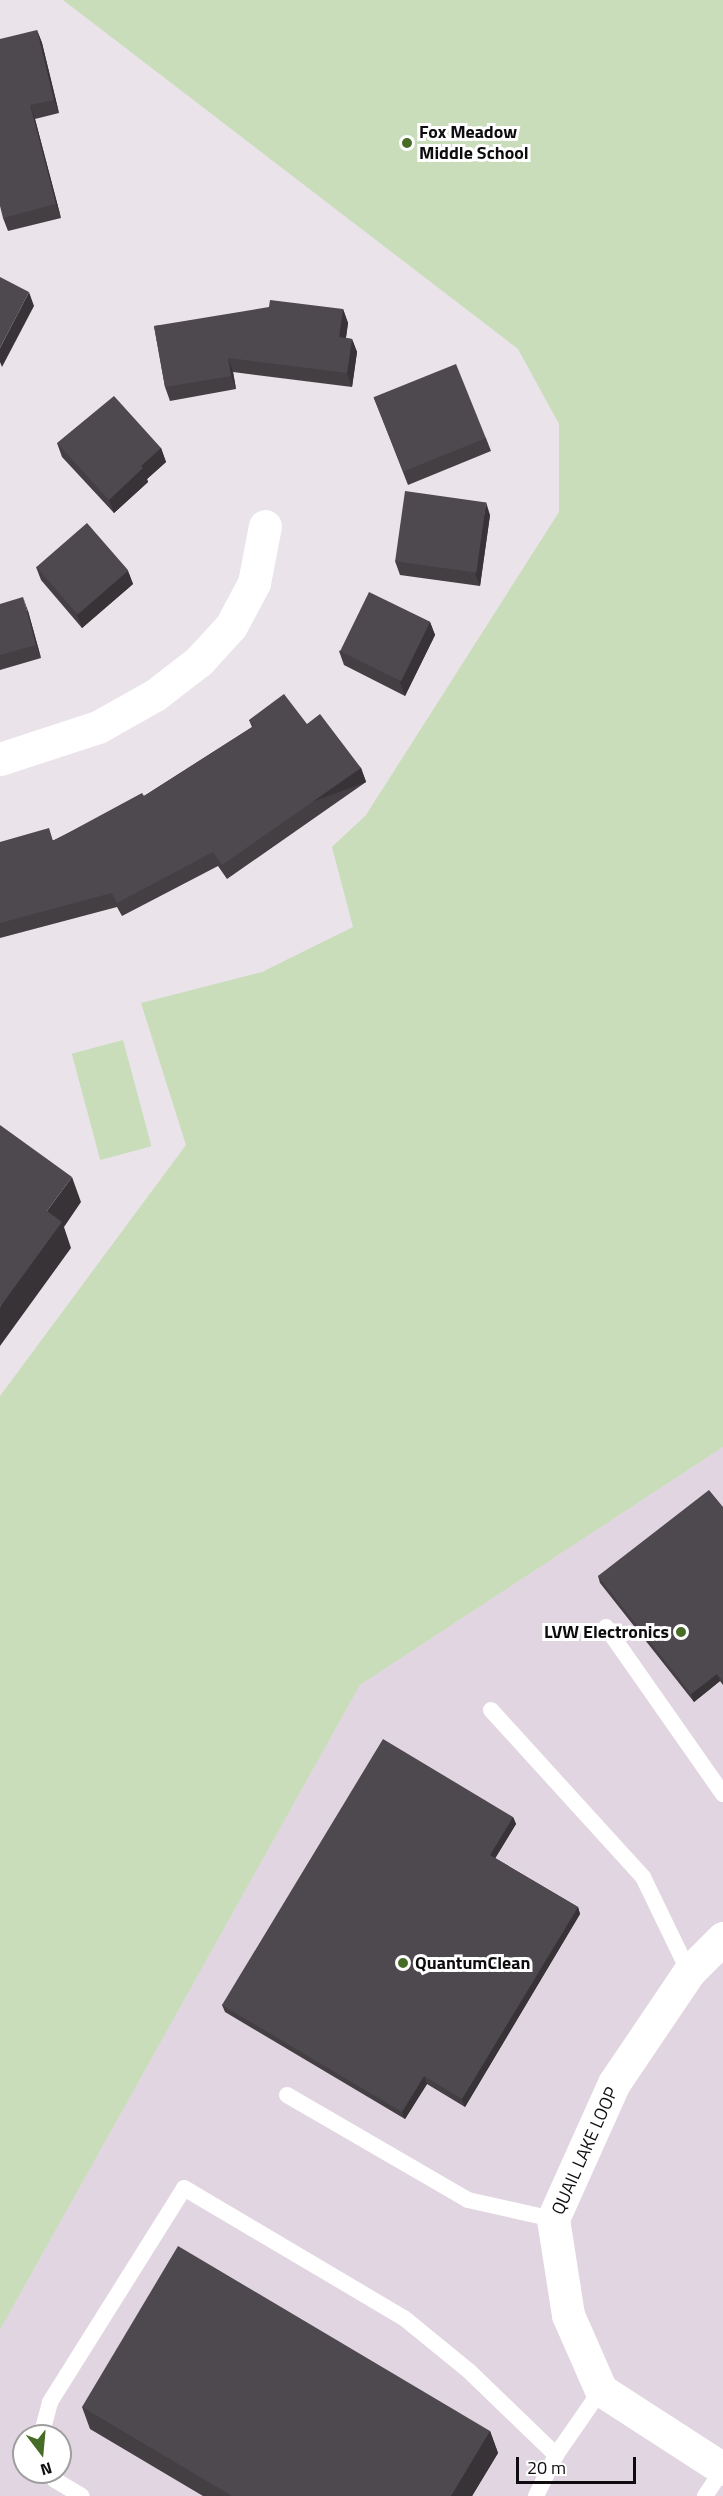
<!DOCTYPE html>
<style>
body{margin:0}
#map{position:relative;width:723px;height:2496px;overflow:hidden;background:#eae3ea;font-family:"Titillium Web",sans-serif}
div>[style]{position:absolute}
.built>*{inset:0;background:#e1d5e1}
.green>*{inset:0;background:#c9ddbb;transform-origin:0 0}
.service>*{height:16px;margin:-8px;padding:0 8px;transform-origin:8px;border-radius:8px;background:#fff}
.minor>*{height:33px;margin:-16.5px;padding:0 16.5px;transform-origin:16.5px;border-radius:16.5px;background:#fff}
.wall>*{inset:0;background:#433f43}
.shaded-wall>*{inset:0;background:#373337;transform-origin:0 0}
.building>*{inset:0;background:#4e494e;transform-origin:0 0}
.dots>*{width:16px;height:16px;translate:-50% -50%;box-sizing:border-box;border:3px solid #fff;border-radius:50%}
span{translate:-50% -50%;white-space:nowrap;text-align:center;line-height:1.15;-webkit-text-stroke:6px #fff;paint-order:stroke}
.poi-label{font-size:18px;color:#0e0c0e;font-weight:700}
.left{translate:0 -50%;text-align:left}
.right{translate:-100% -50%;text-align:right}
.street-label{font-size:18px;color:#0e0c0e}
.north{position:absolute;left:12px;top:2424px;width:60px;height:60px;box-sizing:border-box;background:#fff;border:2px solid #9f9e9f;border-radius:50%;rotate:164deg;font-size:16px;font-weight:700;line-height:24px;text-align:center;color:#0e0c0e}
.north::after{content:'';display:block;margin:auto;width:21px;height:27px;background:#476c26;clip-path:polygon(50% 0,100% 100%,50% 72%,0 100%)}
.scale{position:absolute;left:516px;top:2457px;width:120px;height:27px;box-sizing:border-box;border:3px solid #0e0c0e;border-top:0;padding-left:8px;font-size:18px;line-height:21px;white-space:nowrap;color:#0e0c0e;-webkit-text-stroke:4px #fff;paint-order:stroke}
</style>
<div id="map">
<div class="built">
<div style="clip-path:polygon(evenodd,723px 1447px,723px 2496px,0 2496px,0 2330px,360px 1685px,723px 1447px,24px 2436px,60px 2436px,60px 2472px,24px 2472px,24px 2436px)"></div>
</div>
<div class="green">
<div style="clip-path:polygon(63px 0,723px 0,723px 1447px,360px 1685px,0 2330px,0 1396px,186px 1145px,141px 1003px,262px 972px,353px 927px,332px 847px,366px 815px,559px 512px,559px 424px,518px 349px)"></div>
<div style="left:123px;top:1040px;width:110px;height:53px;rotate:75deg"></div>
</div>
<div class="service">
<div style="left:606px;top:1627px;width:204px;rotate:55deg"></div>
<div style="left:491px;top:1710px;width:226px;rotate:47.7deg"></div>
<div style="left:643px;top:1877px;width:106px;rotate:64.2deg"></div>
<div style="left:287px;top:2095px;width:209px;rotate:30.1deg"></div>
<div style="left:468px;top:2200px;width:87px;rotate:12.6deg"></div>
<div style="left:41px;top:2436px;width:35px;rotate:-75deg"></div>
<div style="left:50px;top:2402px;width:252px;rotate:-57.9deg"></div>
<div style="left:184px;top:2188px;width:256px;rotate:30.6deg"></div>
<div style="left:404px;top:2318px;width:84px;rotate:39.2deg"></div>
<div style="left:469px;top:2371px;width:121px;rotate:44deg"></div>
<div style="left:556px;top:2455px;width:79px;rotate:-55.3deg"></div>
<div style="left:51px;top:2472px;width:9px;rotate:63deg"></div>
<div style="left:55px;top:2480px;width:31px;rotate:31deg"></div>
<div style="left:536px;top:2496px;width:46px;rotate:-64deg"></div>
<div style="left:705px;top:2496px;width:32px;rotate:-56deg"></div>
</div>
<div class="minor">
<div style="left:0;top:759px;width:103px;rotate:-18.1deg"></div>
<div style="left:98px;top:727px;width:65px;rotate:-29.3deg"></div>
<div style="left:155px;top:695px;width:56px;rotate:-37.7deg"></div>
<div style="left:199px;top:661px;width:47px;rotate:-47.6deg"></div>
<div style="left:231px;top:626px;width:49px;rotate:-61.9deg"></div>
<div style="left:254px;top:583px;width:58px;rotate:-79.1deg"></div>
<div style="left:723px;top:1938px;width:48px;rotate:135deg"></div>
<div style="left:689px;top:1972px;width:134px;rotate:124deg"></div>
<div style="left:614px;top:2083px;width:149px;rotate:114.2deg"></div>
<div style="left:553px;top:2219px;width:97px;rotate:81.1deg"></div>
<div style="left:568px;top:2315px;width:82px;rotate:66.3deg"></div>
<div style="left:601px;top:2390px;width:145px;rotate:32.9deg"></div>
</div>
<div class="wall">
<div style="clip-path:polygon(37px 30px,42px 43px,59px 113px,35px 119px,61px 218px,8px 231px,3px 218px)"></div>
<div style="clip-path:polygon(343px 309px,348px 323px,346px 338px,352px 339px,357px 352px,352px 387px,233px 372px,236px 389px,170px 401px,165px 387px,154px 326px)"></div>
<div style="clip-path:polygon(374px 398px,486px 438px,491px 451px,408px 485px)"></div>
<div style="clip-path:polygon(57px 443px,161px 448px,166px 462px,147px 479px,148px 482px,114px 513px,62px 457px)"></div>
<div style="clip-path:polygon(490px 515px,480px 586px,400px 575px,395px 561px)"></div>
<div style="clip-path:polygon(36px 567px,128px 571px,133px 584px,82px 628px,41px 580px)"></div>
<div style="clip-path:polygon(0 604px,28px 611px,41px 658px,0 670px)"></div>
<div style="clip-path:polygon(430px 622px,435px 635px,405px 696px,344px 665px,339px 651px)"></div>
<div style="clip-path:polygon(249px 720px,307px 724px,361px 768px,366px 782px,227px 879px,218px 866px,122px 916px,117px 907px,0 938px,0 842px,54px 840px,144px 796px,252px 727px)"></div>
<div style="clip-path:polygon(723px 1507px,723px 1685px,720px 1681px,694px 1702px,600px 1583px,598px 1576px)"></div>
<div style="clip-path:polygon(513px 1817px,516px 1824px,495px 1858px,578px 1907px,580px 1914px,465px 2107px,427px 2084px,405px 2119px,225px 2012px,222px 2005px)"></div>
<div style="clip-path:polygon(82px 2407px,490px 2431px,498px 2453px,472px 2496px,203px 2496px,90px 2429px)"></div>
</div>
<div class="shaded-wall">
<div style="clip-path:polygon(37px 30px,42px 43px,59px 113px,54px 100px)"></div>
<div style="clip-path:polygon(30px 105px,35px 119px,61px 218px,56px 204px)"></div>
<div style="clip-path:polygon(29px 292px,34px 306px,2px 367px,0 362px,0 348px)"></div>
<div style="clip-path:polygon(343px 309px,348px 323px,344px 350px,339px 337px)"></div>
<div style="clip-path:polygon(352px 339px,357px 352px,352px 387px,347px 373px)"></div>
<div style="clip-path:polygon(228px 358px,233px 372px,236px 389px,231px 376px)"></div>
<div style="clip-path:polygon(161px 448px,166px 462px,147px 479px,148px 482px,114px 513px,109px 500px,141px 466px)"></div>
<div style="clip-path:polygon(486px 502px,490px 515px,480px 586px,475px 573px)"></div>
<div style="clip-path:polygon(128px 571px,133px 584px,82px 628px,77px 614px)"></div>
<div style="clip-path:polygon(23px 597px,28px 611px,41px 658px,36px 645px)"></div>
<div style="clip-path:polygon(430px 622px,435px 635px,405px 696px,400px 682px)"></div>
<div style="left:361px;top:768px;width:15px;height:169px;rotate:70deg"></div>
<div style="clip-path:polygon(72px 1177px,81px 1202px,64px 1227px,71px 1248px,0 1346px,0 1307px,47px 1211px)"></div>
<div style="clip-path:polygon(717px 1674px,720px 1681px,694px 1702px,691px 1694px)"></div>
<div style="clip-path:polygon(513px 1817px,516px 1824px,493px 1862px,490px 1855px)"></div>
<div style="clip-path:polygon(578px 1907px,580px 1914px,465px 2107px,462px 2099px)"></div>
<div style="clip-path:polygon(424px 2076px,427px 2084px,405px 2119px,402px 2112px)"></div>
<div style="clip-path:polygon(490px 2431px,498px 2453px,472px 2496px,451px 2496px)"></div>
</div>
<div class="building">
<div style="clip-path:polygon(37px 30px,54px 100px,30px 105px,56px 204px,3px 218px,0 206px,0 39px)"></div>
<div style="clip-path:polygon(0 277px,29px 292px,0 348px)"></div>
<div style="clip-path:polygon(270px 300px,343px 309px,339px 337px,352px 339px,347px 373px,228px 358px,231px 376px,165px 387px,154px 326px,269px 307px)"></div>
<div style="left:456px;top:364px;width:80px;height:89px;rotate:68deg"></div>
<div style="clip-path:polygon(114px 396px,161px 448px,141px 466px,143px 468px,109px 500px,57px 443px)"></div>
<div style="left:405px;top:491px;width:82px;height:71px;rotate:8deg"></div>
<div style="left:87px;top:523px;width:63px;height:67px;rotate:49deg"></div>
<div style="left:369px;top:592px;width:68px;height:66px;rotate:26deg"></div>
<div style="clip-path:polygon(23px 597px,36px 645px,0 655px,0 604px)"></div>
<div style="clip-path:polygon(284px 694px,307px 724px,320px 714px,361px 768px,222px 865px,213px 852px,117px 903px,112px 893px,0 923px,0 842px,49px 828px,53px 841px,142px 793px,144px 796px,254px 726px,249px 720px)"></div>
<div style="clip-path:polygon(0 1125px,72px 1177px,47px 1211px,62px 1222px,0 1307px)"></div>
<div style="clip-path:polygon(709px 1490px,723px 1507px,723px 1681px,717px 1674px,691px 1694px,598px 1576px)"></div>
<div style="clip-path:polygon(383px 1739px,513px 1817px,490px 1855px,578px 1907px,462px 2099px,424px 2076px,402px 2112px,222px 2005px)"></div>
<div style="clip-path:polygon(178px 2246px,490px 2431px,451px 2496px,232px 2496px,82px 2407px)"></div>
</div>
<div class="dots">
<div style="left:407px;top:143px;background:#476c26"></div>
<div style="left:681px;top:1632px;background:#476c26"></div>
<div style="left:403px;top:1963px;background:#476c26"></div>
</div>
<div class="poi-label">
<span class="left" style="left:419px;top:143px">Fox Meadow<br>Middle School</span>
<span class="right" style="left:669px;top:1632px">LVW Electronics</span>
<span class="left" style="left:415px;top:1963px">QuantumClean</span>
</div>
<div class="street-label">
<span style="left:585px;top:2151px;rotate:-66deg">QUAIL LAKE LOOP</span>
</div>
<div class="north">N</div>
<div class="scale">20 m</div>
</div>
